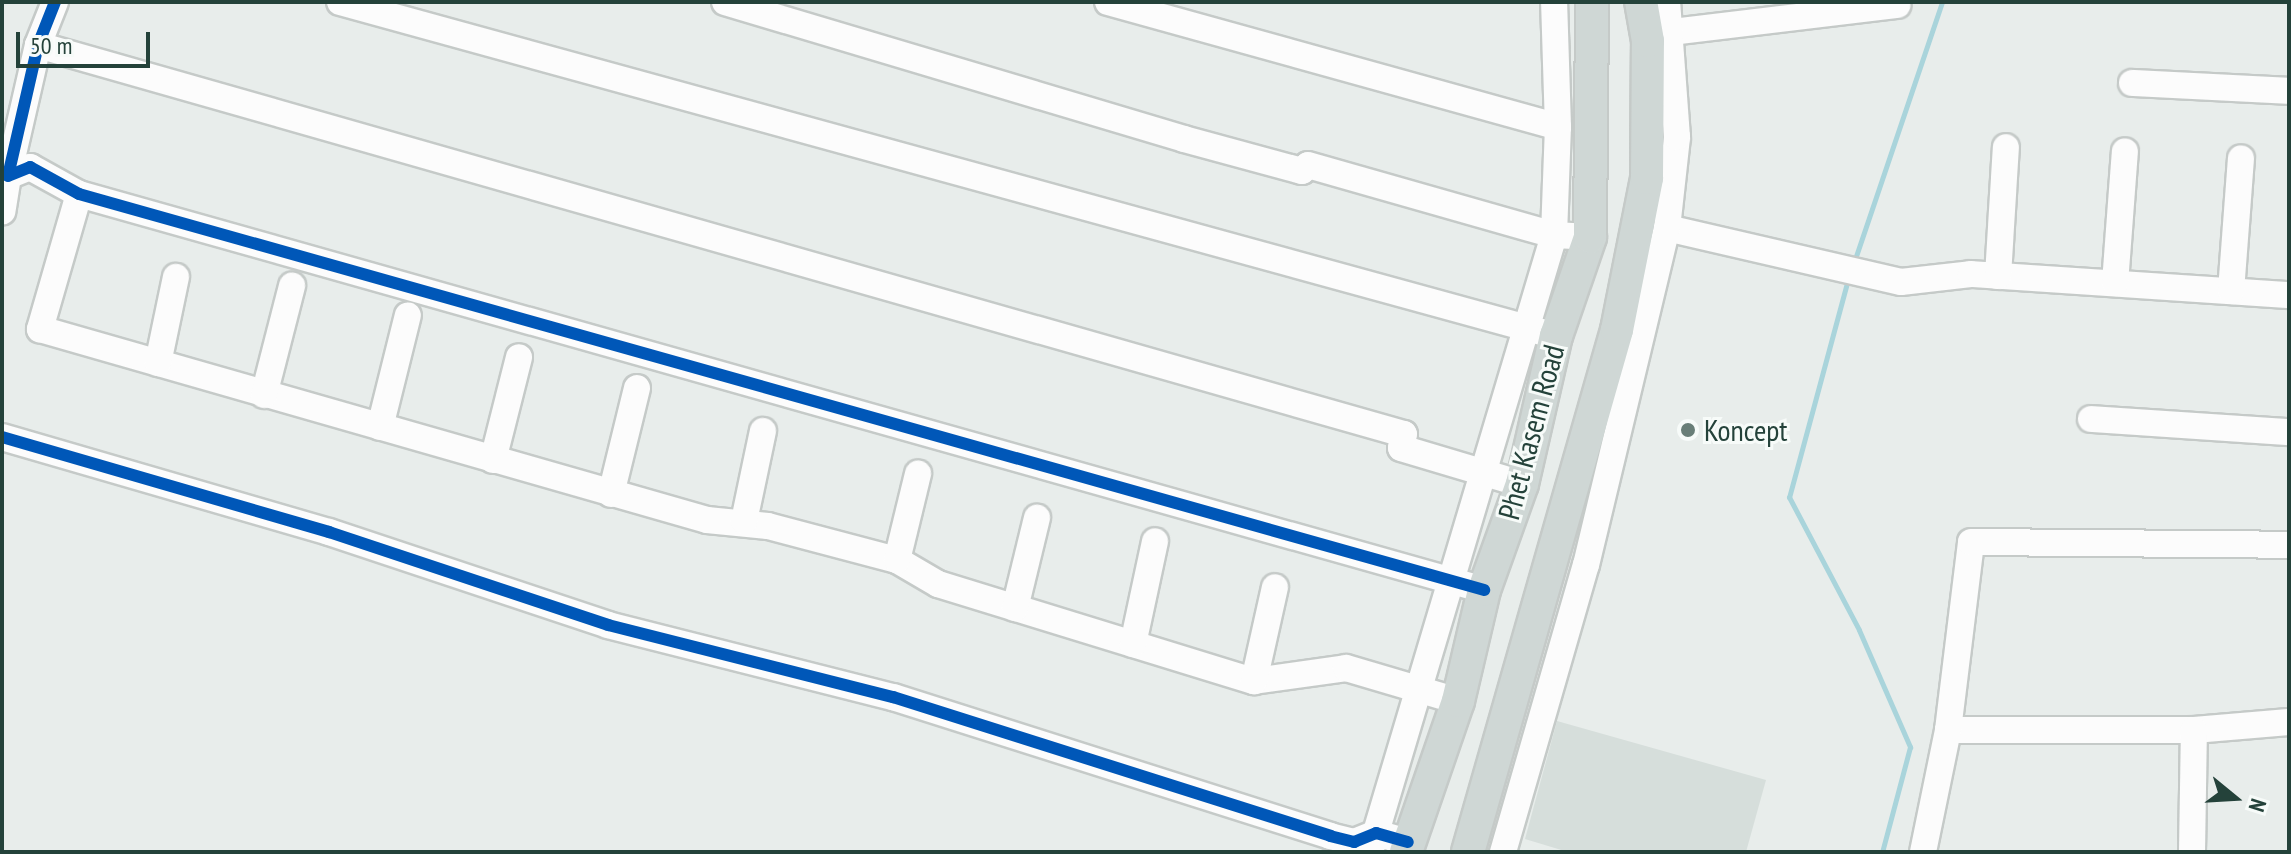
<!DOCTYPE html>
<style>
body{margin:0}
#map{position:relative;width:2291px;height:854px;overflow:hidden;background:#e8edeb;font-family:"PT Sans Narrow",sans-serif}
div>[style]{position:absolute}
.built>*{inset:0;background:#d6dedb}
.stream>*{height:5px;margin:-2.5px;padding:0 2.5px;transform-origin:2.5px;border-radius:2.5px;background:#a9d4db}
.roads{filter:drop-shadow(2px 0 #c5cac8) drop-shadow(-2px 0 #c5cac8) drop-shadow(0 2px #c5cac8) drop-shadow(0 -2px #c5cac8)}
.minor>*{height:26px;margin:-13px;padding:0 13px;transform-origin:13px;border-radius:13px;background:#fcfcfc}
.major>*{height:32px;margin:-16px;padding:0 16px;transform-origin:16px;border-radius:16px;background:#cfd7d5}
.cycleway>*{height:12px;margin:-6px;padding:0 6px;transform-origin:6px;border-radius:6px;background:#0057b8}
.dots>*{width:22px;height:22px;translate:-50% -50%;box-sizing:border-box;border:4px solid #f7fbf9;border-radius:50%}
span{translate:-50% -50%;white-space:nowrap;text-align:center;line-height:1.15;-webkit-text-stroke:6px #f7fbf9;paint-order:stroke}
.poi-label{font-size:30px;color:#24423a}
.left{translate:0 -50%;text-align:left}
.street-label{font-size:30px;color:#24423a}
.frame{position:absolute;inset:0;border:4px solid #24423a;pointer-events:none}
.north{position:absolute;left:2195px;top:758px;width:80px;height:80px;-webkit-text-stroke:6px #f7fbf9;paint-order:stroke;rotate:108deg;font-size:22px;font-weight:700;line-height:32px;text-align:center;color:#24423a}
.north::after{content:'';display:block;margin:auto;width:28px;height:36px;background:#24423a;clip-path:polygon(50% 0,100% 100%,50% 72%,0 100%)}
.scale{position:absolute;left:16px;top:32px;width:134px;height:36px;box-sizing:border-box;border:4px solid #24423a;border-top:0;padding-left:10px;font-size:24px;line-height:28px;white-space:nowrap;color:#24423a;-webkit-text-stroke:6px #f7fbf9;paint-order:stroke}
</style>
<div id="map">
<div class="built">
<div style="clip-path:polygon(1557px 721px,1766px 780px,1746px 852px,1568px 852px,1525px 839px)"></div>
</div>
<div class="stream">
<div style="left:1854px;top:262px;width:274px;rotate:-71.3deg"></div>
<div style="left:1848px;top:279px;width:226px;rotate:105.1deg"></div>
<div style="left:1789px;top:497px;width:150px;rotate:62.2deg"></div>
<div style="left:1859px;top:630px;width:128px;rotate:66.4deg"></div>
<div style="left:1910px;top:747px;width:109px;rotate:104.9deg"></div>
</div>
<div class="roads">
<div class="minor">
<div style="left:55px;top:2px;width:46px;rotate:111.6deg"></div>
<div style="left:38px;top:45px;width:134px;rotate:102.9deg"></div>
<div style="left:8px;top:176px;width:24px;rotate:-22deg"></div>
<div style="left:30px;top:167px;width:56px;rotate:28.9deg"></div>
<div style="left:79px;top:194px;width:1460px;rotate:15.74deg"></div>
<div style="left:340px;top:2px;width:1261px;rotate:15.36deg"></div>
<div style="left:725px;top:2px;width:479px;rotate:16.6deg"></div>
<div style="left:1184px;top:139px;width:122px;rotate:15.2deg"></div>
<div style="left:1302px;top:171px;width:8px;rotate:-45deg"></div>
<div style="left:1308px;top:165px;width:256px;rotate:15.9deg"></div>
<div style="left:1554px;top:235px;width:36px;rotate:3deg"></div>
<div style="left:1108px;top:2px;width:467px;rotate:15.5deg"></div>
<div style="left:1671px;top:32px;width:228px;rotate:-6.8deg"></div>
<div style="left:38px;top:45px;width:1420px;rotate:15.9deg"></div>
<div style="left:1404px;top:434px;width:14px;rotate:102deg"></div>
<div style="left:1401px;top:448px;width:126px;rotate:16.6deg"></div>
<div style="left:2132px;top:83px;width:157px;rotate:2.9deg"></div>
<div style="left:2px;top:174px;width:6px;rotate:18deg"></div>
<div style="left:8px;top:176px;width:36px;rotate:99deg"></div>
<div style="left:79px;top:194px;width:141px;rotate:106.1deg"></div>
<div style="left:40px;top:329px;width:694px;rotate:15.98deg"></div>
<div style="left:707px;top:520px;width:61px;rotate:5.6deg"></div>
<div style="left:768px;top:526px;width:133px;rotate:14.8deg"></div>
<div style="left:897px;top:560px;width:48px;rotate:30.3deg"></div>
<div style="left:938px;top:584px;width:331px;rotate:17.1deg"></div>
<div style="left:1254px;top:681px;width:93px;rotate:-8deg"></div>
<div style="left:1346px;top:668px;width:117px;rotate:16.4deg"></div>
<div style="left:1667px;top:228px;width:240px;rotate:13deg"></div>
<div style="left:1901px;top:282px;width:70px;rotate:-6.5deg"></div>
<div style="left:1971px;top:274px;width:319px;rotate:3.8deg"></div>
<div style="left:1998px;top:276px;width:129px;rotate:-86.5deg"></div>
<div style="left:2115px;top:283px;width:132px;rotate:-85.7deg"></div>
<div style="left:2231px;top:291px;width:133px;rotate:-85.7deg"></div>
<div style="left:158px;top:363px;width:88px;rotate:-78.2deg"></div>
<div style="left:264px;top:395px;width:113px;rotate:-75.6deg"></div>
<div style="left:2091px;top:419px;width:198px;rotate:3.8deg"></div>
<div style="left:380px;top:427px;width:115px;rotate:-76deg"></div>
<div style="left:2px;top:437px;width:341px;rotate:16.2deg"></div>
<div style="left:329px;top:532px;width:294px;rotate:18.4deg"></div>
<div style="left:608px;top:625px;width:294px;rotate:14.2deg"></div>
<div style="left:893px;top:697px;width:459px;rotate:17.6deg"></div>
<div style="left:1330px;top:836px;width:25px;rotate:14deg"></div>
<div style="left:1354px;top:842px;width:24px;rotate:-22deg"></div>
<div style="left:1376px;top:833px;width:33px;rotate:16deg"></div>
<div style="left:493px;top:460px;width:106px;rotate:-75.8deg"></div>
<div style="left:611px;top:494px;width:109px;rotate:-76.2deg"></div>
<div style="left:744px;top:521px;width:92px;rotate:-78.1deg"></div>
<div style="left:897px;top:560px;width:89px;rotate:-76.3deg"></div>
<div style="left:1015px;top:608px;width:93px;rotate:-76.3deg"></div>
<div style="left:1133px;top:644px;width:105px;rotate:-77.9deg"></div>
<div style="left:1254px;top:681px;width:96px;rotate:-77.4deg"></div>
<div style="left:1948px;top:730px;width:246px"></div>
<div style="left:2194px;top:730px;width:95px;rotate:-4.8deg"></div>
<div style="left:1371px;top:849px;width:641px;rotate:-73.4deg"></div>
<div style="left:1554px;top:235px;width:108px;rotate:-87.9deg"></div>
<div style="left:1558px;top:127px;width:125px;rotate:-91.8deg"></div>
<div style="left:1503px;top:852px;width:299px;rotate:-73.9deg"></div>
<div style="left:1586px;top:565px;width:347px;rotate:-76.5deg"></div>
<div style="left:1667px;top:228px;width:92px;rotate:-83.7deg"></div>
<div style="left:1677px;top:137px;width:135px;rotate:-94.2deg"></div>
<div style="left:1923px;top:852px;width:125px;rotate:-78.4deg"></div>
<div style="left:1948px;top:730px;width:189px;rotate:-83deg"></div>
<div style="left:1971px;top:542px;width:318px;rotate:0.5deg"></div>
<div style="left:2192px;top:852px;width:122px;rotate:-89.1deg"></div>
</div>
<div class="major">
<div style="left:1406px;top:852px;width:160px;rotate:-71deg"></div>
<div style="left:1458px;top:701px;width:114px;rotate:-76.8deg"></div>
<div style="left:1484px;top:590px;width:113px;rotate:-70.3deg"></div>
<div style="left:1522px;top:484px;width:152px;rotate:-77.1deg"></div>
<div style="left:1556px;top:336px;width:105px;rotate:-71deg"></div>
<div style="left:1590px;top:237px;width:235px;rotate:-89.5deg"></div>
<div style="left:1468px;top:852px;width:543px;rotate:-74.07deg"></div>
<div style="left:1617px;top:330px;width:155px;rotate:-78.8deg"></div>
<div style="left:1647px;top:178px;width:137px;rotate:-89.6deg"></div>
<div style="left:1648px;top:41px;width:40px;rotate:-100deg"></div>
</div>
</div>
<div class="cycleway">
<div style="left:55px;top:2px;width:46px;rotate:111.6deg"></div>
<div style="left:38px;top:45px;width:134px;rotate:102.9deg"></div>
<div style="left:8px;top:176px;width:24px;rotate:-22deg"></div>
<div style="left:30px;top:167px;width:56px;rotate:28.9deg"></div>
<div style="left:79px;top:194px;width:1460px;rotate:15.74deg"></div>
<div style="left:2px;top:437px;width:341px;rotate:16.2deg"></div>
<div style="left:329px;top:532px;width:294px;rotate:18.4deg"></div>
<div style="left:608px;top:625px;width:294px;rotate:14.2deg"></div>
<div style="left:893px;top:697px;width:459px;rotate:17.6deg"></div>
<div style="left:1330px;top:836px;width:25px;rotate:14deg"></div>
<div style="left:1354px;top:842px;width:24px;rotate:-22deg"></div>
<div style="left:1376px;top:833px;width:33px;rotate:16deg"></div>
</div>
<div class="dots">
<div style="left:1688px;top:430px;background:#697e78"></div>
</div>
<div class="poi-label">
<span class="left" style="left:1704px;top:430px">Koncept</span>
</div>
<div class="street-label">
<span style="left:1531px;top:432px;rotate:-75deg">Phet Kasem Road</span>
</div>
<div class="frame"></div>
<div class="north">N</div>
<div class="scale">50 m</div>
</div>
